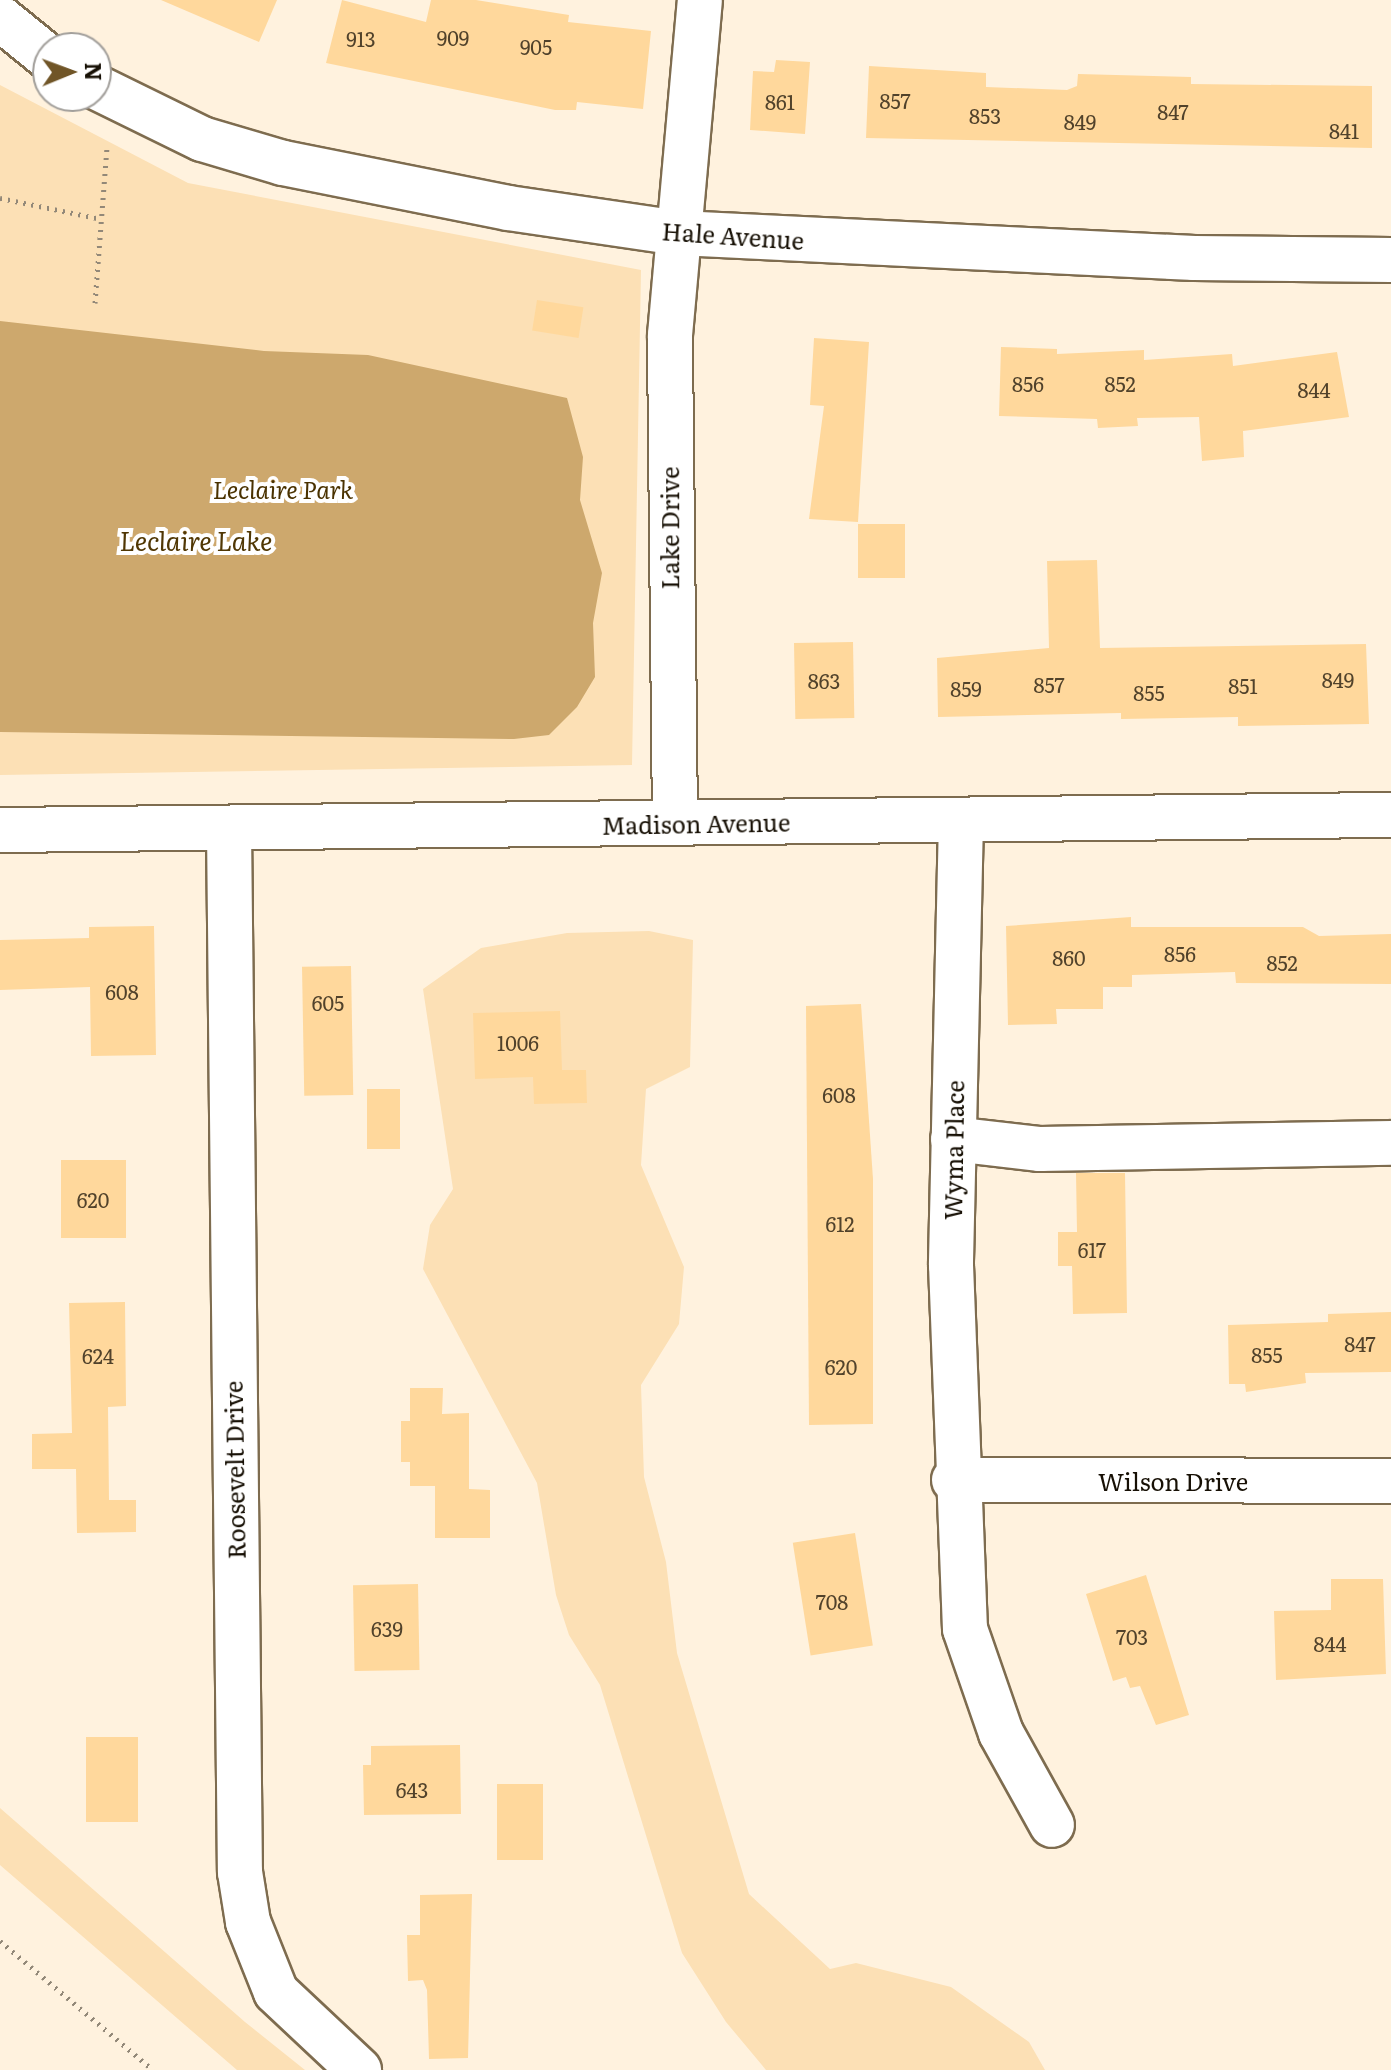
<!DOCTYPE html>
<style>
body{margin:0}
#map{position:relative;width:1391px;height:2070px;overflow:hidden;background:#fff2de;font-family:Literata,serif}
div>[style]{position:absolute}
.green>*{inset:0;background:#fce0b5}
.water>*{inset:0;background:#cda86d}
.building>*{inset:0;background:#ffd89c;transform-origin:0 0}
.path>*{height:5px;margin-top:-2.5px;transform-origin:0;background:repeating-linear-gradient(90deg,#928878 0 2px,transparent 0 8px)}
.roads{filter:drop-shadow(2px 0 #7e6c4f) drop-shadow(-2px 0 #7e6c4f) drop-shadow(0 2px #7e6c4f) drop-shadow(0 -2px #7e6c4f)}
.minor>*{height:44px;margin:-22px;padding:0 22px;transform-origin:22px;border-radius:22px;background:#fff}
span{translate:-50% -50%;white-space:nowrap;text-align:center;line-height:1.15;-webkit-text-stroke:8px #fff;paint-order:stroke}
.number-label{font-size:20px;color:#51422b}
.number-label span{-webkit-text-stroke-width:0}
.street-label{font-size:24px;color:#171005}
.park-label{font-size:24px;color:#4a3200;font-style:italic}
.water-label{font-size:26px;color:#503704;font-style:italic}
.north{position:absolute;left:32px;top:32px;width:80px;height:80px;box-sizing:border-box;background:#fff;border:2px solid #a29f9b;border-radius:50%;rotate:89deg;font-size:22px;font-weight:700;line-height:32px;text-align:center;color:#171005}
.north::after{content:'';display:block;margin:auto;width:28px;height:36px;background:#705527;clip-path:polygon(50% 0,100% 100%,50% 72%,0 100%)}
</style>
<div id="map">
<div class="green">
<div style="clip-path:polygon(0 85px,188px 183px,641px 270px,632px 765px,0 775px)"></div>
<div style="clip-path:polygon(649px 931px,693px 940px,690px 1067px,646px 1089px,641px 1165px,684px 1267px,679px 1324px,641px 1385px,644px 1477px,666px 1562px,677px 1653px,749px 1894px,830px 1969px,856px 1963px,951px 1987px,1029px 2042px,1045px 2070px,766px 2070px,726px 2022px,682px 1953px,600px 1685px,569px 1635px,556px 1595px,537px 1483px,423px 1269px,430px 1225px,453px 1189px,423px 989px,481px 948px,567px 933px)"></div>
<div style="clip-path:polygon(0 1808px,245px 2022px,305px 2070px,237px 2070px,0 1865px)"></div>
</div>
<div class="water">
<div style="clip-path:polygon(0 321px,264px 351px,368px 355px,567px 398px,583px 457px,580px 500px,602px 573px,593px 623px,595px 677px,577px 707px,549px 735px,514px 739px,0 732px)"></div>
</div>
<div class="building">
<div style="clip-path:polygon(161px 0,277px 0,259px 42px)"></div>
<div style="clip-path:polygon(342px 0,426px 22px,431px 0,476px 0,569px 15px,568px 22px,651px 31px,643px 109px,577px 102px,576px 110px,555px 110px,326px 63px)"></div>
<div style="clip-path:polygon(776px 60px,810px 62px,805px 134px,750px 130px,753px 71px,774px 72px)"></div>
<div style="clip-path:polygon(869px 66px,986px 73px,986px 87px,1067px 90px,1077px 86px,1078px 74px,1191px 77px,1191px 84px,1372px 86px,1372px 148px,866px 138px)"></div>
<div style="left:537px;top:300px;width:47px;height:31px;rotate:9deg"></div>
<div style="clip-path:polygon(814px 338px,869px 342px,858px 522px,809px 519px,824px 406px,810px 405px)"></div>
<div style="clip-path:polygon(1001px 347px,1057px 349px,1057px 354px,1144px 350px,1144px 360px,1232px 354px,1233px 366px,1337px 352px,1349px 417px,1243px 431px,1244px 457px,1202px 461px,1199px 417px,1137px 418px,1138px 426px,1098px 428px,1097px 419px,999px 416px)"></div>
<div style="left:905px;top:524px;width:54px;height:47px;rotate:90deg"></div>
<div style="clip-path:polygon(1097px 560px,1100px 648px,1366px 644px,1369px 724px,1238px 726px,1238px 717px,1121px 719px,1121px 713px,938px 717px,937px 658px,1049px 648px,1047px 561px)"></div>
<div style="left:853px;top:642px;width:76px;height:59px;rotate:89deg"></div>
<div style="clip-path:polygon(1131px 917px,1131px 927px,1303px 927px,1319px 936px,1391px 934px,1391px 984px,1236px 983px,1235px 972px,1132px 975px,1132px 987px,1103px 987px,1103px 1009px,1056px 1009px,1057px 1024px,1008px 1025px,1006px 926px)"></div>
<div style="clip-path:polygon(154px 926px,156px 1055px,91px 1056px,90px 987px,0 990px,0 940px,89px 938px,89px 927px)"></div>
<div style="left:351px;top:966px;width:129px;height:49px;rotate:89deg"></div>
<div style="clip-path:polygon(861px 1004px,873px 1179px,873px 1424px,809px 1425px,806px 1006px)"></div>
<div style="clip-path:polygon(560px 1011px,562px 1070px,586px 1070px,587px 1103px,534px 1104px,533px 1077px,475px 1079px,473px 1013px)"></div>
<div style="left:367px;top:1089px;width:33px;height:60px"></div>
<div style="left:61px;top:1160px;width:65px;height:78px"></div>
<div style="clip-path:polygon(1076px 1173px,1125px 1173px,1127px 1313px,1073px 1314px,1072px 1266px,1058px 1266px,1058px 1232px,1077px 1232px)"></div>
<div style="clip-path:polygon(125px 1302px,126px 1406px,108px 1407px,109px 1500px,136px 1500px,136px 1532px,77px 1533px,76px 1469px,32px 1469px,32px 1434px,72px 1433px,69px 1303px)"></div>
<div style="clip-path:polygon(1391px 1312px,1391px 1372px,1305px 1373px,1306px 1383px,1246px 1392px,1245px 1384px,1229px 1384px,1228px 1325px,1328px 1322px,1328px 1314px)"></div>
<div style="clip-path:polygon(410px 1388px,443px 1388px,442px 1414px,469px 1413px,469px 1489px,490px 1490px,490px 1538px,435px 1538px,435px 1486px,410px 1486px,410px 1462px,401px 1462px,401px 1421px,410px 1421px)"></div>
<div style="left:855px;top:1533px;width:114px;height:63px;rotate:81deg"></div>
<div style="clip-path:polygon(1146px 1575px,1189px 1715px,1156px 1725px,1140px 1686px,1130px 1688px,1126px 1677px,1113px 1681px,1086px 1594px)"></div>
<div style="clip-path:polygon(1331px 1579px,1383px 1579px,1386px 1674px,1276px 1680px,1274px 1611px,1331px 1610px)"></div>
<div style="left:418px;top:1584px;width:86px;height:65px;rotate:89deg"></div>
<div style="left:86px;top:1737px;width:52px;height:85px"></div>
<div style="clip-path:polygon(460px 1745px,461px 1814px,364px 1815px,363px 1765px,371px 1765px,371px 1746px)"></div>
<div style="left:497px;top:1784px;width:46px;height:76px"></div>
<div style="clip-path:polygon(472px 1894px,468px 2058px,429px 2059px,427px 1990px,423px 1980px,408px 1981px,407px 1935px,420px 1935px,420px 1895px)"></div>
</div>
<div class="path">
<div style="left:0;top:198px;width:103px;rotate:11.7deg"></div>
<div style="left:95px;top:303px;width:157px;rotate:-85.6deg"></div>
<div style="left:0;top:1941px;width:200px;rotate:40.1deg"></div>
</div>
<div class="roads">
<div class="minor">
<div style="left:0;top:18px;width:62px;rotate:39.1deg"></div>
<div style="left:96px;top:87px;width:118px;rotate:26.1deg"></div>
<div style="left:202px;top:139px;width:84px;rotate:16.5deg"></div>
<div style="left:283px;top:163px;width:229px;rotate:11.3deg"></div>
<div style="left:508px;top:208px;width:173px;rotate:8.3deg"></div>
<div style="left:679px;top:233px;width:516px;rotate:2.78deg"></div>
<div style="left:1194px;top:258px;width:197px;rotate:0.6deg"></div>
<div style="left:961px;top:820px;width:445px;rotate:91.3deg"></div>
<div style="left:951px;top:1265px;width:364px;rotate:87.8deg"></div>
<div style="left:965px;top:1629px;width:110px;rotate:70.9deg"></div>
<div style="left:1001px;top:1733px;width:105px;rotate:61deg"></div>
<div style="left:675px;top:823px;width:488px;rotate:-90.6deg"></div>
<div style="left:670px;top:335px;width:336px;rotate:-84.9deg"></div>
<div style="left:229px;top:828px;width:1044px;rotate:89.4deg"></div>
<div style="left:240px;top:1872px;width:51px;rotate:80.9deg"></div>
<div style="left:248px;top:1922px;width:75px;rotate:68.2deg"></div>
<div style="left:276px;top:1992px;width:114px;rotate:43.2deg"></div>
<div style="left:0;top:830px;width:1391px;rotate:-0.62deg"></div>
<div style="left:953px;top:1139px;width:88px;rotate:6.6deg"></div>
<div style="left:1040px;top:1149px;width:351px;rotate:-1deg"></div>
<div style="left:954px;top:1480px;width:437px;rotate:0.1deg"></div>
</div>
</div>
<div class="number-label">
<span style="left:453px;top:37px">909</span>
<span style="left:361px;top:38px">913</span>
<span style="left:536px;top:46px">905</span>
<span style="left:895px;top:100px">857</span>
<span style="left:780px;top:101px">861</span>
<span style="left:1173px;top:111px">847</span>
<span style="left:985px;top:115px">853</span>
<span style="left:1080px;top:121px">849</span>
<span style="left:1344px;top:130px">841</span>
<span style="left:1028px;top:383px">856</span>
<span style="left:1120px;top:383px">852</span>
<span style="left:1314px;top:389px">844</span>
<span style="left:1338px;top:679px">849</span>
<span style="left:824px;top:680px">863</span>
<span style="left:1049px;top:684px">857</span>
<span style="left:1243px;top:685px">851</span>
<span style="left:966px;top:688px">859</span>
<span style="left:1149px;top:692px">855</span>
<span style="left:1180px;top:953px">856</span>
<span style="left:1069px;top:957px">860</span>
<span style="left:1282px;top:962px">852</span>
<span style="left:122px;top:991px">608</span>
<span style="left:328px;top:1002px">605</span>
<span style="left:518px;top:1042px">1006</span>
<span style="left:839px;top:1094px">608</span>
<span style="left:93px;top:1199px">620</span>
<span style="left:840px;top:1223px">612</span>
<span style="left:1092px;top:1249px">617</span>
<span style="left:1360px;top:1343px">847</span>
<span style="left:1267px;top:1354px">855</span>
<span style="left:98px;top:1355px">624</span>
<span style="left:841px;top:1366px">620</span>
<span style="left:832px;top:1601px">708</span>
<span style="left:387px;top:1628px">639</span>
<span style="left:1132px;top:1636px">703</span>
<span style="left:1330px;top:1643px">844</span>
<span style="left:412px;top:1789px">643</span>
</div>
<div class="street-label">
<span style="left:733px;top:235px;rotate:4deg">Hale Avenue</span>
<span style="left:669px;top:528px;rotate:-90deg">Lake Drive</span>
<span style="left:696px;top:823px;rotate:-1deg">Madison Avenue</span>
<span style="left:953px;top:1150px;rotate:-89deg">Wyma Place</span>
<span style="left:234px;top:1470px;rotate:-91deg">Roosevelt Drive</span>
<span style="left:1173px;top:1481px">Wilson Drive</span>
</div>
<div class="park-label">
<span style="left:283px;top:489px">Leclaire Park</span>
</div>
<div class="water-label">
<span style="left:196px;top:540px">Leclaire Lake</span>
</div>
<div class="north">N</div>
</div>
